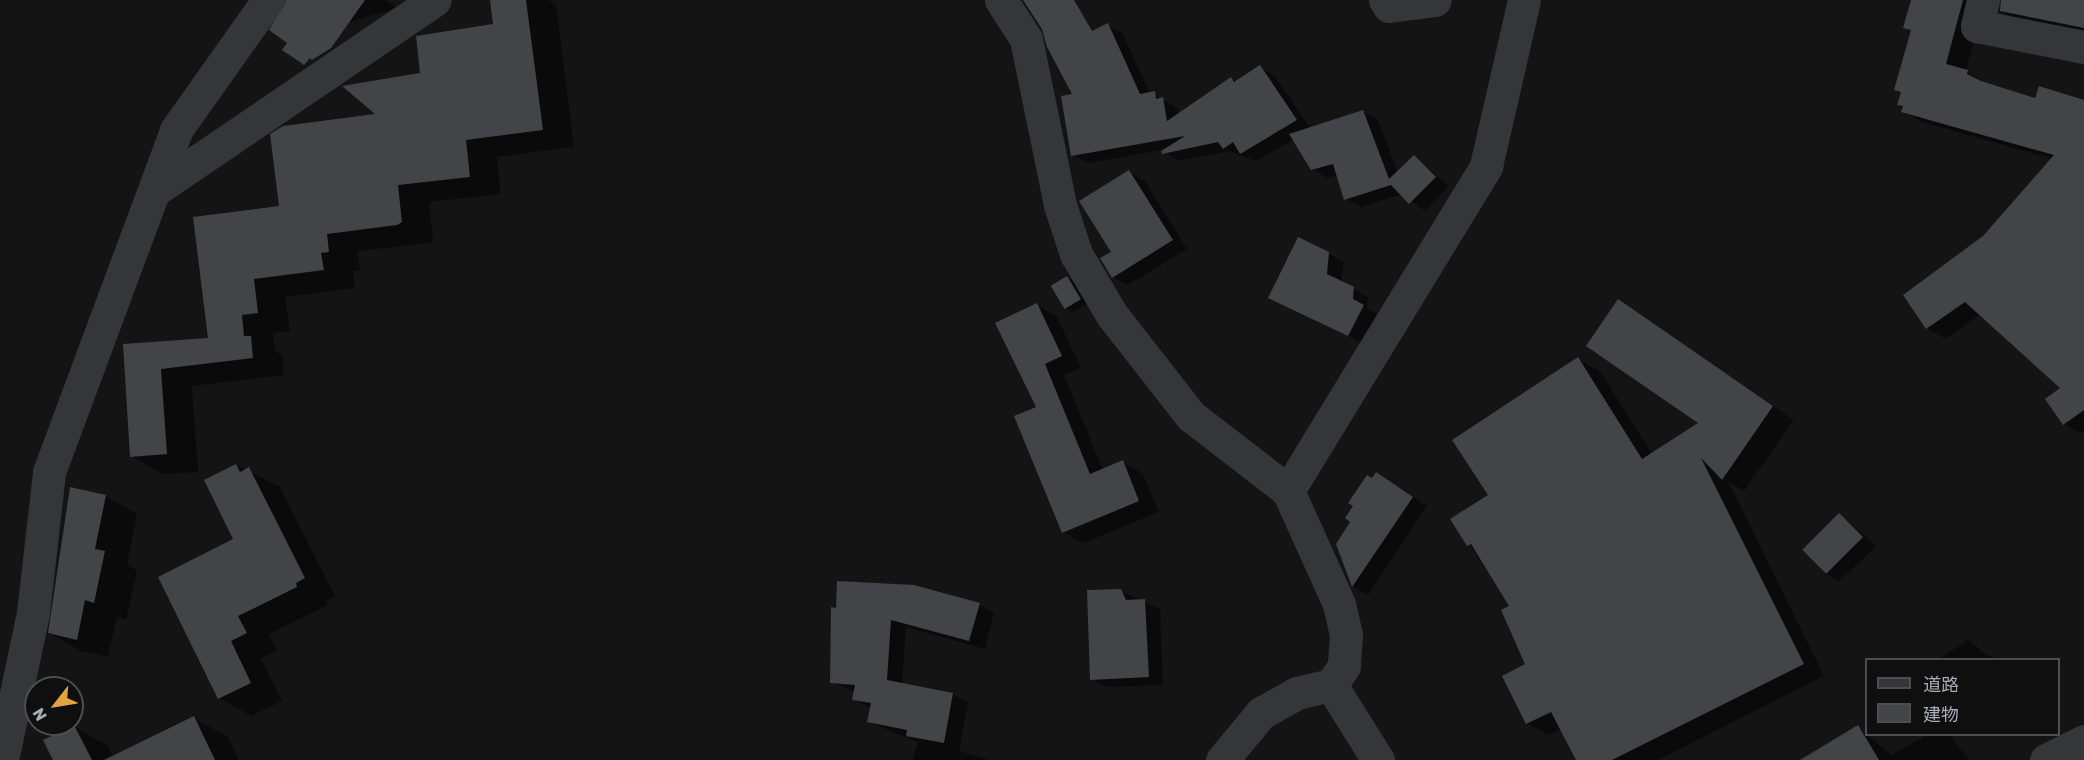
<!DOCTYPE html>
<meta charset="utf-8">
<style>
body{margin:0}
#map{position:relative;width:2084px;height:760px;overflow:hidden;background:#141415;font-family:Rubik,"Noto Sans JP",sans-serif}
div>[style]{position:absolute}
.shadow>*{inset:0;background:#0007}
.building>*{inset:0;background:#434448;transform-origin:0 0}
.minor>*{height:33px;margin:-16.5px;padding:0 16.5px;transform-origin:16.5px;border-radius:16.5px;background:#35363a}
span{translate:-50% -50%;white-space:nowrap;text-align:center;line-height:1.15;-webkit-text-stroke:6px #0f0f10;paint-order:stroke}
.legend{position:absolute;left:1865px;top:658px;width:195px;height:78px;box-sizing:border-box;background:#0f0f10;border:2px solid #4c4e52;margin:0;padding:8px 10px;list-style:none;font-size:18px;color:#a7acb5}
.legend li{display:flex;align-items:center;gap:12px;height:30px}
.legend b{width:30px;border:2px solid #4c4e52}
.north{position:absolute;left:24px;top:676px;width:60px;height:60px;box-sizing:border-box;background:#0f0f10;border:2px solid #4c4e52;border-radius:50%;rotate:239deg;font-size:16px;font-weight:700;line-height:24px;text-align:center;color:#a7acb5}
.north::after{content:'';display:block;margin:auto;width:21px;height:27px;background:#e1a441;clip-path:polygon(50% 0,100% 100%,50% 72%,0 100%)}
</style>
<div id="map">
<div class="shadow">
<div style="clip-path:polygon(287px 0,385px 0,397px 8px,302px 36px)"></div>
<div style="clip-path:polygon(492px 0,548px 0,556px 4px,574px 147px,497px 157px,501px 194px,429px 202px,433px 240px,430px 243px,358px 251px,360px 270px,353px 271px,355px 288px,285px 297px,290px 331px,273px 333px,275px 351px,282px 355px,284px 375px,192px 386px,198px 472px,163px 474px,131px 456px,124px 345px,209px 340px,281px 208px,422px 74px,495px 25px)"></div>
<div style="clip-path:polygon(1912px 0,1989px 0,1983px 6px,1966px 71px,1986px 84px,2036px 100px,2084px 101px,2084px 345px,1981px 314px,1946px 339px,1927px 328px,1984px 237px,2053px 159px,1922px 122px,1903px 111px,1899px 104px,1902px 93px,1896px 89px,1913px 32px,1905px 27px)"></div>
<div style="clip-path:polygon(2002px 0,2084px 0,2084px 34px,2020px 21px,2001px 11px)"></div>
<div style="clip-path:polygon(1108px 25px,1123px 34px,1150px 93px,1178px 108px,1179px 115px,1231px 79px,1237px 82px,1260px 67px,1275px 76px,1311px 129px,1363px 112px,1378px 120px,1398px 173px,1414px 157px,1449px 186px,1425px 211px,1402px 194px,1361px 207px,1346px 199px,1338px 175px,1327px 178px,1312px 169px,1294px 139px,1256px 161px,1229px 151px,1178px 161px,1162px 150px,1088px 163px,1073px 155px,1074px 95px)"></div>
<div style="clip-path:polygon(1129px 172px,1145px 181px,1187px 249px,1128px 285px,1113px 277px,1113px 253px)"></div>
<div style="clip-path:polygon(1299px 239px,1344px 262px,1341px 282px,1368px 297px,1367px 308px,1377px 314px,1363px 343px,1270px 298px)"></div>
<div style="clip-path:polygon(1067px 277px,1074px 282px,1088px 304px,1072px 312px,1065px 308px)"></div>
<div style="clip-path:polygon(1619px 301px,1794px 420px,1744px 491px,1728px 481px,1824px 676px,1658px 760px,1577px 760px,1561px 729px,1548px 735px,1527px 723px,1527px 665px,1512px 607px,1452px 519px,1490px 495px,1578px 359px,1600px 371px,1652px 454px,1701px 423px)"></div>
<div style="clip-path:polygon(1037px 305px,1057px 317px,1081px 368px,1064px 375px,1103px 470px,1123px 462px,1143px 474px,1159px 512px,1083px 543px,1063px 532px,1038px 407px)"></div>
<div style="clip-path:polygon(2084px 367px,2084px 430px,2079px 433px,2064px 424px)"></div>
<div style="clip-path:polygon(236px 465px,280px 487px,335px 596px,326px 601px,328px 605px,269px 634px,277px 651px,261px 659px,282px 701px,251px 716px,220px 698px,160px 577px,235px 540px)"></div>
<div style="clip-path:polygon(1373px 480px,1392px 483px,1427px 506px,1368px 595px,1353px 586px,1337px 544px)"></div>
<div style="clip-path:polygon(106px 496px,137px 514px,127px 564px,137px 571px,126px 620px,117px 617px,108px 657px,81px 651px,49px 633px)"></div>
<div style="clip-path:polygon(1839px 515px,1877px 546px,1839px 581px,1824px 573px)"></div>
<div style="clip-path:polygon(1121px 591px,1160px 609px,1163px 685px,1107px 687px,1092px 679px)"></div>
<div style="clip-path:polygon(979px 605px,994px 613px,985px 649px,906px 627px,902px 685px,953px 694px,968px 703px,959px 751px,989px 760px,913px 760px,918px 742px,869px 722px,871px 708px,854px 699px,855px 692px,831px 682px,832px 609px)"></div>
<div style="clip-path:polygon(1968px 640px,1987px 655px,2002px 660px,1937px 660px)"></div>
<div style="clip-path:polygon(194px 718px,228px 737px,239px 760px,163px 760px)"></div>
<div style="clip-path:polygon(74px 726px,108px 746px,115px 760px,55px 760px)"></div>
<div style="clip-path:polygon(1858px 727px,1891px 755px,1929px 734px,1949px 734px,1969px 760px,1804px 760px)"></div>
</div>
<div class="building">
<div style="clip-path:polygon(286px 0,365px 0,331px 48px,312px 60px,310px 58px,304px 65px,282px 50px,287px 43px,269px 30px)"></div>
<div style="clip-path:polygon(490px 0,526px 0,543px 130px,466px 140px,470px 177px,398px 185px,402px 222px,397px 225px,327px 234px,329px 252px,321px 253px,324px 270px,254px 279px,258px 313px,242px 315px,244px 336px,251px 336px,253px 358px,161px 369px,167px 454px,130px 457px,123px 344px,208px 338px,193px 217px,279px 206px,270px 134px,283px 126px,375px 114px,342px 86px,420px 73px,416px 36px,493px 24px)"></div>
<div style="clip-path:polygon(1023px 0,1074px 0,1092px 31px,1108px 23px,1140px 94px,1155px 91px,1156px 99px,1163px 97px,1167px 121px,1231px 77px,1234px 82px,1260px 65px,1297px 120px,1240px 154px,1233px 142px,1223px 149px,1218px 142px,1162px 154px,1161px 151px,1185px 136px,1071px 156px,1061px 96px,1072px 94px,1047px 47px,1042px 29px)"></div>
<div style="clip-path:polygon(1911px 0,1963px 0,1946px 64px,1968px 70px,1967px 74px,1981px 81px,2035px 98px,2039px 86px,2084px 100px,2084px 410px,2063px 425px,2045px 399px,2060px 388px,1965px 302px,1926px 329px,1903px 295px,1983px 236px,2054px 155px,1901px 112px,1903px 106px,1897px 105px,1901px 92px,1894px 90px,1911px 30px,1903px 28px)"></div>
<div style="clip-path:polygon(2001px 0,2084px 0,2084px 28px,2000px 11px)"></div>
<div style="clip-path:polygon(1363px 110px,1389px 179px,1414px 155px,1436px 177px,1409px 204px,1391px 185px,1344px 200px,1333px 164px,1311px 170px,1289px 134px)"></div>
<div style="clip-path:polygon(1129px 170px,1173px 240px,1112px 278px,1100px 258px,1111px 252px,1079px 201px)"></div>
<div style="clip-path:polygon(1298px 237px,1329px 252px,1327px 274px,1354px 287px,1353px 299px,1364px 305px,1348px 336px,1268px 298px)"></div>
<div style="left:1067px;top:276px;width:27px;height:19px;rotate:59deg"></div>
<div style="clip-path:polygon(1618px 299px,1773px 406px,1722px 480px,1701px 458px,1804px 664px,1612px 760px,1576px 760px,1551px 712px,1526px 724px,1502px 676px,1525px 664px,1501px 610px,1509px 606px,1471px 544px,1467px 546px,1450px 519px,1488px 495px,1452px 440px,1578px 357px,1642px 459px,1698px 423px,1586px 346px)"></div>
<div style="clip-path:polygon(1037px 303px,1062px 356px,1045px 364px,1090px 474px,1123px 460px,1139px 501px,1062px 533px,1014px 416px,1036px 407px,995px 323px)"></div>
<div style="clip-path:polygon(236px 464px,240px 472px,249px 467px,305px 578px,296px 583px,297px 587px,238px 616px,247px 633px,231px 641px,251px 683px,218px 699px,158px 577px,233px 539px,204px 480px)"></div>
<div style="clip-path:polygon(1376px 472px,1413px 497px,1352px 587px,1336px 544px,1350px 522px,1345px 518px,1353px 506px,1348px 503px,1367px 475px,1372px 478px)"></div>
<div style="clip-path:polygon(70px 487px,106px 495px,95px 549px,105px 551px,94px 603px,85px 600px,77px 640px,48px 633px)"></div>
<div style="left:1839px;top:513px;width:34px;height:52px;rotate:45deg"></div>
<div style="clip-path:polygon(837px 581px,914px 585px,980px 603px,969px 641px,891px 620px,887px 680px,953px 693px,944px 743px,906px 736px,907px 730px,867px 722px,871px 703px,852px 700px,855px 685px,830px 683px,831px 607px,836px 608px)"></div>
<div style="clip-path:polygon(1121px 589px,1126px 600px,1145px 599px,1149px 677px,1090px 680px,1087px 590px)"></div>
<div style="clip-path:polygon(194px 716px,215px 760px,104px 760px)"></div>
<div style="clip-path:polygon(74px 725px,92px 760px,53px 760px,43px 740px)"></div>
<div style="clip-path:polygon(1858px 725px,1879px 760px,1800px 760px)"></div>
</div>
<div class="minor">
<div style="left:1001px;top:0;width:46px;rotate:57.3deg"></div>
<div style="left:1026px;top:39px;width:169px;rotate:78.4deg"></div>
<div style="left:1060px;top:205px;width:52px;rotate:71.9deg"></div>
<div style="left:1076px;top:254px;width:71px;rotate:59.5deg"></div>
<div style="left:1112px;top:315px;width:128px;rotate:52deg"></div>
<div style="left:1191px;top:416px;width:123px;rotate:37.7deg"></div>
<div style="left:1288px;top:491px;width:124px;rotate:65.7deg"></div>
<div style="left:1339px;top:604px;width:32px;rotate:77deg"></div>
<div style="left:1346px;top:635px;width:31px;rotate:94deg"></div>
<div style="left:1344px;top:666px;width:23px;rotate:124deg"></div>
<div style="left:1331px;top:685px;width:35px;rotate:167deg"></div>
<div style="left:1297px;top:693px;width:41px;rotate:150.9deg"></div>
<div style="left:1261px;top:713px;width:61px;rotate:129.7deg"></div>
<div style="left:1385px;top:0;width:7px;rotate:56deg"></div>
<div style="left:1389px;top:6px;width:46px;rotate:-7.4deg"></div>
<div style="left:1983px;top:0;width:27px;rotate:103deg"></div>
<div style="left:1977px;top:26px;width:109px;rotate:11.1deg"></div>
<div style="left:155px;top:190px;width:338px;rotate:-34.2deg"></div>
<div style="left:1288px;top:491px;width:381px;rotate:-58.6deg"></div>
<div style="left:1486px;top:166px;width:170px;rotate:-77.1deg"></div>
<div style="left:1331px;top:685px;width:89px;rotate:57.9deg"></div>
<div style="left:2px;top:760px;width:150px;rotate:-78.1deg"></div>
<div style="left:33px;top:613px;width:142px;rotate:-83.5deg"></div>
<div style="left:49px;top:472px;width:365px;rotate:-69.6deg"></div>
<div style="left:176px;top:130px;width:159px;rotate:-54.7deg"></div>
<div style="left:2046px;top:760px;width:42px;rotate:-26.6deg"></div>
</div>
<ul class="legend">
<li><b style="height:8px;background:#35363a"></b>道路</li>
<li><b style="height:16px;background:#434448"></b>建物</li>
</ul>
<div class="north">N</div>
</div>
